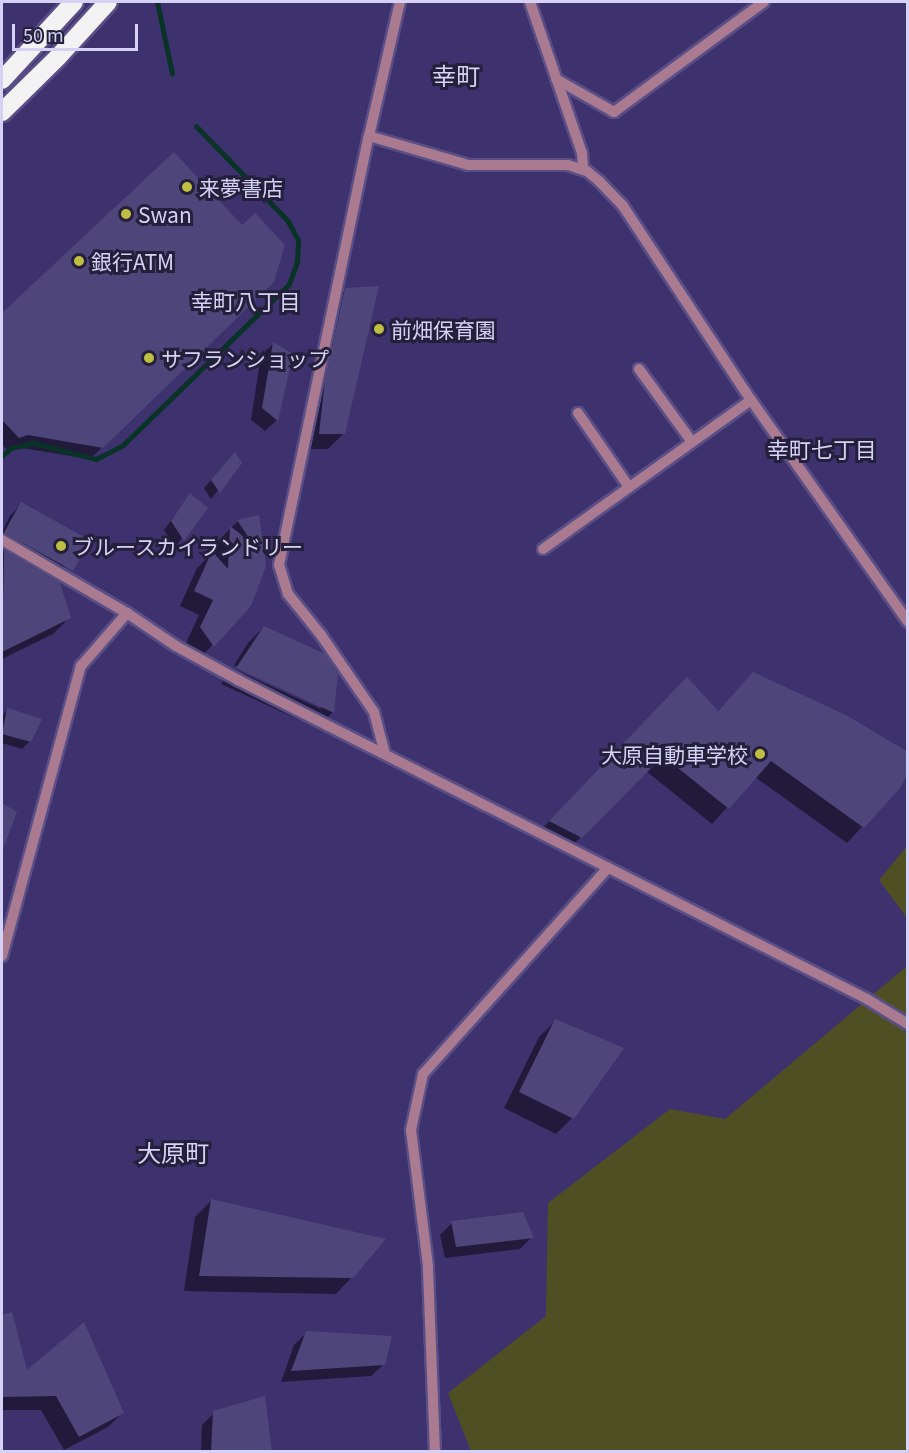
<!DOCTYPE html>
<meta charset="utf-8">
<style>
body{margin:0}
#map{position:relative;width:909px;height:1453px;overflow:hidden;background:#3e326e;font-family:Georgia,"Noto Sans JP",serif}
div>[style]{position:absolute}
.green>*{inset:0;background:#4f4f24}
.shadow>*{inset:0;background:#0007}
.stream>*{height:5px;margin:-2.5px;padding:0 2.5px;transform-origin:2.5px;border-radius:2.5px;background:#093327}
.building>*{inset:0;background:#4e467a;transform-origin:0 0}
.roads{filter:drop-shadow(2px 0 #594f86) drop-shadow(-2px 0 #594f86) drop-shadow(0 2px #594f86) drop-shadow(0 -2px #594f86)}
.minor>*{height:10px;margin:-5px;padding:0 5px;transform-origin:5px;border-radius:5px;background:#a97a90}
.highway>*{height:18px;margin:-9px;padding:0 9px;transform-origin:9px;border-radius:9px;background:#f3f3f3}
.dots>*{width:16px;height:16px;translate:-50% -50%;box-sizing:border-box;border:3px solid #24203b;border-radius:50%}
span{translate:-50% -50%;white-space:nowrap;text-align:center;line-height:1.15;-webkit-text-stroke:6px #24203b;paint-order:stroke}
.poi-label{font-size:21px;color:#d5d2f6}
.left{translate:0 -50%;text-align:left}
.right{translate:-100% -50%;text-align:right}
.neighbourhood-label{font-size:22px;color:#d5d2f6}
.quarter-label{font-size:24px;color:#d5d2f6}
.frame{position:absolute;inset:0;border:3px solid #d5d2f6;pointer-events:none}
.scale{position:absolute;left:12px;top:24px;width:126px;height:27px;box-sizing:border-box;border:3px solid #d5d2f6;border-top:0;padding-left:8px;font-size:18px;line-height:21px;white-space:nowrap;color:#d5d2f6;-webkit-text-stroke:4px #24203b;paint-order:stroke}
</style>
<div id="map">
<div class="green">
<div style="clip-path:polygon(907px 846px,907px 918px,879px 880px)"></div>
<div style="clip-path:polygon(907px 966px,907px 1451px,471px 1451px,448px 1393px,546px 1316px,548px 1203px,670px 1109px,725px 1119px)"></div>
</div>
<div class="shadow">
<div style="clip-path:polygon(174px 154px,242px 227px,273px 281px,90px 459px,15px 447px,6px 449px,2px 444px,2px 315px)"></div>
<div style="clip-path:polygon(345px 290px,344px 433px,328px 449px,304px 449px,329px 306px)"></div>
<div style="clip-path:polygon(273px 344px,277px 420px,265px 431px,251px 420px,261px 355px)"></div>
<div style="clip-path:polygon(228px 462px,240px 463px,211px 499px,204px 488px)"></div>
<div style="clip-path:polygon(190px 495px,206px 508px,175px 547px,164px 530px)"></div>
<div style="clip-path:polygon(21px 504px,65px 568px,53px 580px,69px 618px,53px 634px,2px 659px,2px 554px,4px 551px,2px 550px,2px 532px,10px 516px)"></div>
<div style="clip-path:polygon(258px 517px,250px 605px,198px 660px,186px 643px,199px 615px,180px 606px,197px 568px,212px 553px,215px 557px,216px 543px,238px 521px)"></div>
<div style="clip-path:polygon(264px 627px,333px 712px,317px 728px,221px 684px,232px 668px,321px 709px,321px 705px,234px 665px,248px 643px)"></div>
<div style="clip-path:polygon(753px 673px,899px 787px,847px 843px,755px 777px,712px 824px,646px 771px,565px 853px,534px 837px,671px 695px,717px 712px)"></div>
<div style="clip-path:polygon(7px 710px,30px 741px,22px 749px,2px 743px,2px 716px)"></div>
<div style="clip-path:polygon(2px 805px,15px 812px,2px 845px)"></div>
<div style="clip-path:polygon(555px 1021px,572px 1118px,556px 1134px,504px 1108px,539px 1037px)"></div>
<div style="clip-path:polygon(211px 1201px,352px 1277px,336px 1294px,184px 1291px,195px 1217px)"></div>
<div style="clip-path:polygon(452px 1223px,532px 1237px,520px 1249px,445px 1258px,440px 1235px)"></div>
<div style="clip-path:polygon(11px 1313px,26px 1373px,122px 1413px,108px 1427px,64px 1450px,41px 1410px,2px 1410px,2px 1317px)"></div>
<div style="clip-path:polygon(306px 1333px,384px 1364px,371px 1376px,281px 1382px,294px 1345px)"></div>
<div style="clip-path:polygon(214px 1413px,270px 1452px,201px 1452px,202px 1425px)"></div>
</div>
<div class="stream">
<div style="left:157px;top:2px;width:73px;rotate:78.1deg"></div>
<div style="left:2px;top:456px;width:12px;rotate:-42deg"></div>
<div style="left:11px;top:448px;width:23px;rotate:-13deg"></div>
<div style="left:33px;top:443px;width:65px;rotate:14.3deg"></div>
<div style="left:96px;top:459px;width:30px;rotate:-27deg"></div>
<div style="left:123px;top:445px;width:231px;rotate:-44.1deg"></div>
<div style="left:289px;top:284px;width:23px;rotate:-70deg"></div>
<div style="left:297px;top:262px;width:22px;rotate:-87deg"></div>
<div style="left:298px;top:240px;width:21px;rotate:-118deg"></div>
<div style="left:288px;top:221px;width:132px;rotate:-134.1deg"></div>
</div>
<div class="building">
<div style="clip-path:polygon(174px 152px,242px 225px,255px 213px,285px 245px,274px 282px,103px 448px,28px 435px,19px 438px,2px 420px,2px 313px)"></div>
<div style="clip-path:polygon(379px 286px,345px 434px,319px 434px,325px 380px,345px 288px)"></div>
<div style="clip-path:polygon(273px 342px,293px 354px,278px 421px,262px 408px)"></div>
<div style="clip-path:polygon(235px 452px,242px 463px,220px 493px,211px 480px)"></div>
<div style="clip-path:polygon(190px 493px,208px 508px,184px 541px,171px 521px)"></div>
<div style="left:21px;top:502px;width:79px;height:35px;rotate:29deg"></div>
<div style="clip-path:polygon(259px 515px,266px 566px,251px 606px,214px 647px,200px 627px,213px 600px,194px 591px,212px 551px,228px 569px,230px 526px,253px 544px,237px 520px)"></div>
<div style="clip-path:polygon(4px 550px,60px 583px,71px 618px,2px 652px)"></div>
<div style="clip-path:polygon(264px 626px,325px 654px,338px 674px,334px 713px,236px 668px)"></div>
<div style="clip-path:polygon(753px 672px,846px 715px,908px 752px,908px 773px,900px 788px,864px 828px,771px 761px,729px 809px,663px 756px,582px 838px,549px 821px,687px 677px,718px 711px)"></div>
<div style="clip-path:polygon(7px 708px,42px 719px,31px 742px,2px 734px)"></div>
<div style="clip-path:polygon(2px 803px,17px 812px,3px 849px,2px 849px)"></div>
<div style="clip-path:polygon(555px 1019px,624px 1048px,574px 1119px,519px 1092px)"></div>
<div style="clip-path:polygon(211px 1199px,386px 1239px,353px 1278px,199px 1276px)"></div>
<div style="clip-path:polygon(523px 1212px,534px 1238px,456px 1247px,451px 1221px)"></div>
<div style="clip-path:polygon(12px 1312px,27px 1370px,84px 1322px,124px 1413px,79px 1437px,56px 1396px,2px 1397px,2px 1315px)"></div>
<div style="clip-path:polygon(306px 1331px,392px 1336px,385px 1365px,291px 1371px)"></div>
<div style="clip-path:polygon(265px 1396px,272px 1452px,211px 1451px,213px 1411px)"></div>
</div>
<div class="roads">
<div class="minor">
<div style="left:530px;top:2px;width:160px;rotate:71deg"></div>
<div style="left:582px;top:153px;width:16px;rotate:86deg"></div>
<div style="left:556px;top:79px;width:67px;rotate:29.6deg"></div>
<div style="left:614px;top:112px;width:186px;rotate:-36.3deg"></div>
<div style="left:369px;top:136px;width:103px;rotate:16.3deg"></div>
<div style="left:468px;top:165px;width:100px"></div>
<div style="left:568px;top:165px;width:20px;rotate:18deg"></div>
<div style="left:587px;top:171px;width:16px;rotate:40deg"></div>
<div style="left:599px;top:181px;width:35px;rotate:46deg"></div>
<div style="left:623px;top:206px;width:232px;rotate:56.6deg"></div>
<div style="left:751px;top:400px;width:272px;rotate:54.7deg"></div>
<div style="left:639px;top:369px;width:90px;rotate:54deg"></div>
<div style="left:578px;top:413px;width:90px;rotate:55.4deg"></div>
<div style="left:2px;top:540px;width:145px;rotate:30.3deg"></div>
<div style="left:127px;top:613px;width:59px;rotate:34deg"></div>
<div style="left:176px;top:646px;width:71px;rotate:28.7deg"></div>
<div style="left:238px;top:680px;width:705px;rotate:26.89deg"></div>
<div style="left:867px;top:999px;width:48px;rotate:31.4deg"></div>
<div style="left:543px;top:549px;width:256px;rotate:-35.6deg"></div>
<div style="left:385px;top:754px;width:43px;rotate:-104.7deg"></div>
<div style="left:374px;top:712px;width:93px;rotate:-124.5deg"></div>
<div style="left:321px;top:635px;width:53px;rotate:-128.8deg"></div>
<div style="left:288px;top:594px;width:30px;rotate:-107deg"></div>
<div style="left:279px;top:565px;width:438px;rotate:-78.2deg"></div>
<div style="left:369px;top:136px;width:138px;rotate:-77deg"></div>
<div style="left:2px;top:956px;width:301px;rotate:-74.8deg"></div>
<div style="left:81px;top:666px;width:70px;rotate:-49deg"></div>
<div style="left:435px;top:1452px;width:186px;rotate:-92.2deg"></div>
<div style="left:428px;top:1266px;width:137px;rotate:-97.1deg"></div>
<div style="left:411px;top:1130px;width:57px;rotate:-77.9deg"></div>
<div style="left:423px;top:1074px;width:277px;rotate:-48.1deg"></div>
</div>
<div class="highway">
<div style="left:2px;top:80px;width:106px;rotate:-47.3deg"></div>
<div style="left:2px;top:112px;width:78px;rotate:-44.5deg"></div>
<div style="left:58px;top:57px;width:74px;rotate:-47.7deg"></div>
</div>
</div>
<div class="dots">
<div style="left:187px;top:187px;background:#bebf42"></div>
<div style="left:126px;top:214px;background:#bebf42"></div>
<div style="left:79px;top:261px;background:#bebf42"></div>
<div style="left:379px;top:329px;background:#bebf42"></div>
<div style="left:149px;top:358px;background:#bebf42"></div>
<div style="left:61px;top:546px;background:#bebf42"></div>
<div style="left:760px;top:754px;background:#bebf42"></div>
</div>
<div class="poi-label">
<span class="left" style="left:199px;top:187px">来夢書店</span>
<span class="left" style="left:138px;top:214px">Swan</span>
<span class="left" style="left:91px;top:261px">銀行ATM</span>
<span class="left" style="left:391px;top:329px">前畑保育園</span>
<span class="left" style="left:161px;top:358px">サフランショップ</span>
<span class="left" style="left:73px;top:546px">ブルースカイランドリー</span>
<span class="right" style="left:748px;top:754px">大原自動車学校</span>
</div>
<div class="neighbourhood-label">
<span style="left:246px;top:301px">幸町八丁目</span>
<span style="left:822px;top:449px">幸町七丁目</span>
</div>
<div class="quarter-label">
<span style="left:456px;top:75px">幸町</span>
<span style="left:173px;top:1152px">大原町</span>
</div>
<div class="frame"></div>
<div class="scale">50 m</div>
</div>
